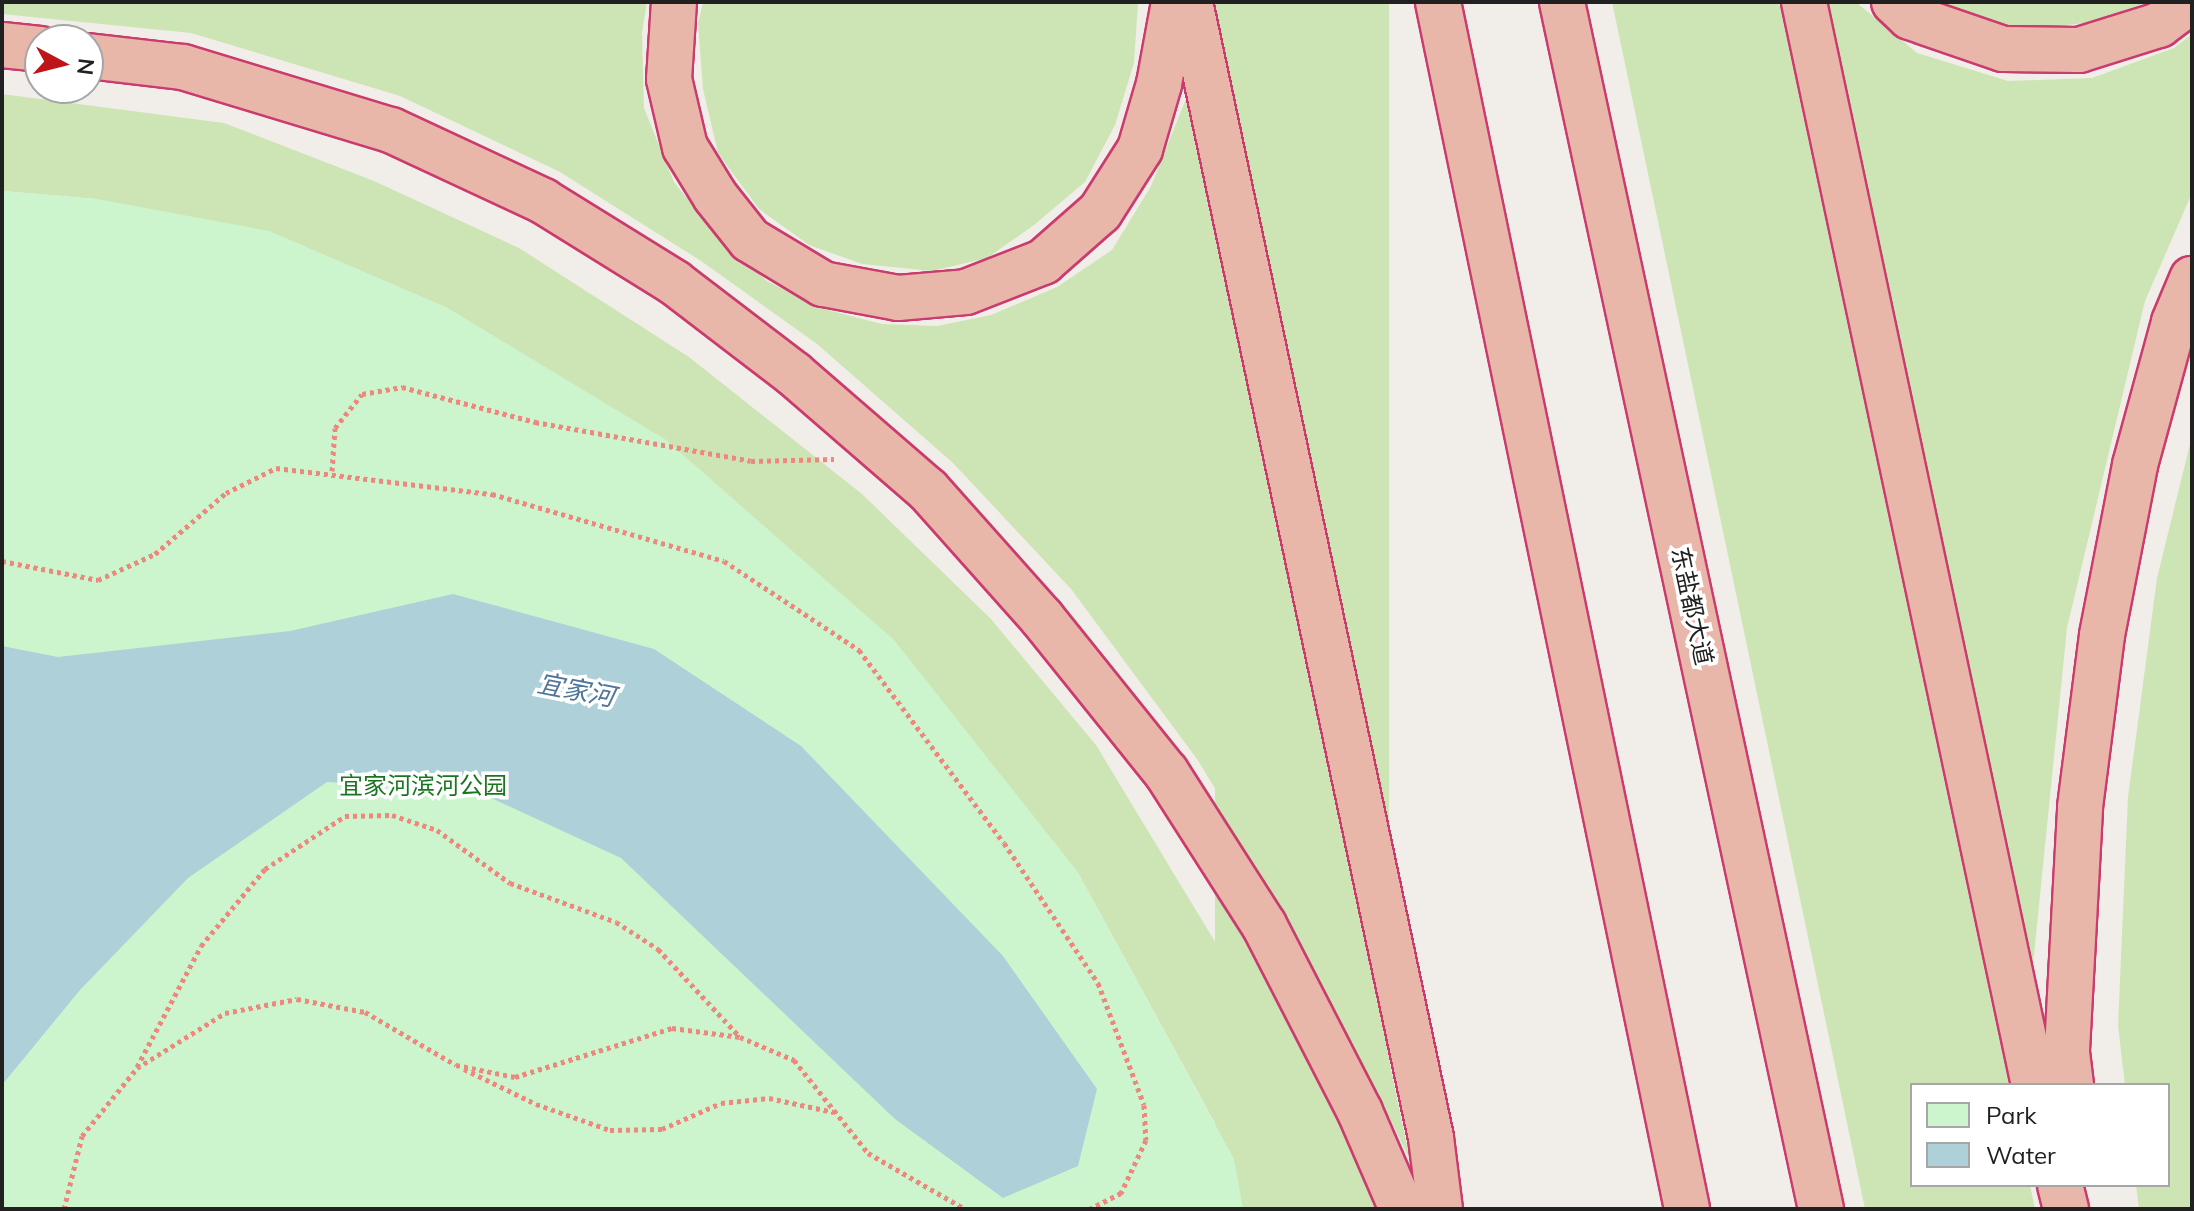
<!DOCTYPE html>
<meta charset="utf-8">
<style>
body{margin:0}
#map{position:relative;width:2194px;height:1211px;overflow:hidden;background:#f1eee9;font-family:Mulish,"Noto Sans SC",sans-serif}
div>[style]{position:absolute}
.grass>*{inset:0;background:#cde5b5;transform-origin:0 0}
.park>*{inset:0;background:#ccf5ce}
.water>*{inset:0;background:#aed0d9}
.path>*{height:5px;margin-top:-2.5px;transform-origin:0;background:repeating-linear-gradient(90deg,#ec887e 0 4px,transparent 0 8px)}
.roads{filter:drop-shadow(2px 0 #ca3b6e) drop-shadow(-2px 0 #ca3b6e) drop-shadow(0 2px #ca3b6e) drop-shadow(0 -2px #ca3b6e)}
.trunk>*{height:44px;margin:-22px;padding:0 22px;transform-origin:22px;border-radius:22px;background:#e9b6aa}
span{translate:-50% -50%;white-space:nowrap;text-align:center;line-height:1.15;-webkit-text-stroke:7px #fff;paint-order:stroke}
.street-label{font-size:24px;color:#212121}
.park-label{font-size:24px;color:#18771e}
.water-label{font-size:26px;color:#4f7699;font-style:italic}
.frame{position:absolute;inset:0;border:4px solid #212121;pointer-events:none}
.legend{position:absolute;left:1910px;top:1083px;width:260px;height:104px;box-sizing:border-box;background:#fff;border:2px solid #a6a6a6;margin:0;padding:10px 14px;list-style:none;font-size:24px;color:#212121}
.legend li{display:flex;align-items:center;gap:16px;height:40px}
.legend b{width:40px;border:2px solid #a6a6a6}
.north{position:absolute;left:24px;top:24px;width:80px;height:80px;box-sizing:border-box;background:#fff;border:2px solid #a6a6a6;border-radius:50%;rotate:97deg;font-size:22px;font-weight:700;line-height:32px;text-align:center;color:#212121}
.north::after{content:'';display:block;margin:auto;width:28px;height:36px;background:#be1518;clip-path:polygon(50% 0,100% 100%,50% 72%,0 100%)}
</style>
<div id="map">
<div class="grass">
<div style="clip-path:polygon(2px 2px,647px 2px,642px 33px,644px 108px,674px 182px,715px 233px,767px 281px,824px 309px,882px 324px,937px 326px,991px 315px,1057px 287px,1112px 250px,1151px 186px,1187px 96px,1410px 1160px,1289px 910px,1197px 759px,1071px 589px,953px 463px,817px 344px,701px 261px,560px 172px,400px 96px,191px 33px,2px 14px)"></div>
<div style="clip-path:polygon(703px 2px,1138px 2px,1134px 63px,1115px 125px,1085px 182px,1034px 225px,987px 258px,932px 271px,862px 264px,809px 245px,759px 209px,718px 153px,703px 89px,698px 23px)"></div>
<div style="left:1215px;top:2px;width:174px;height:1234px"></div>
<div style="clip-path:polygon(1612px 2px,1779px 2px,2009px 1085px,1912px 1085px,1912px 1185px,2030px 1185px,2035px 1209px,1865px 1209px)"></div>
<div style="clip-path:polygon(1827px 2px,1856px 2px,1917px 53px,2008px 81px,2092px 78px,2174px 48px,2192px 34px,2192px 193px,2145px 301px,2067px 628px,2032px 975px)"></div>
<div style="clip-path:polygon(1939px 2px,2149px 2px,2085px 23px,2022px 30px)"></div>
<div style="clip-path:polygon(2px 94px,224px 123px,374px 181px,519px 248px,689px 357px,862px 494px,991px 619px,1096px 745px,1298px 1079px,1345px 1209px,1243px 1209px,1234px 1158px,1077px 871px,97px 199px,2px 191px)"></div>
<div style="clip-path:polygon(2192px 436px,2192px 1209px,2139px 1209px,2136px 1185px,2168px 1185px,2168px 1085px,2125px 1085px,2118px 1026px,2128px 797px,2157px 578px)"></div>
</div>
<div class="park">
<div style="clip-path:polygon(2px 191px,97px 199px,269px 231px,446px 307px,666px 440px,894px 640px,1077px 871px,1234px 1159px,1243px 1209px,2px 1209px)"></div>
</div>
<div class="water">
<div style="clip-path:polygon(453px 594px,654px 649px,801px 746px,1003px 956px,1097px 1089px,1078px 1166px,1003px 1198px,895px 1119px,621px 858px,474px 790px,327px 782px,188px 878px,80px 990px,2px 1085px,2px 646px,58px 657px,290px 631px)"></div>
</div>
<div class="path">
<div style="left:332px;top:471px;width:43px;rotate:-86deg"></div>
<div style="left:335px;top:428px;width:43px;rotate:-51.5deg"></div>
<div style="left:362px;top:394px;width:41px;rotate:-9.9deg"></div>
<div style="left:402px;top:387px;width:138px;rotate:14.7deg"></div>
<div style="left:535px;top:422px;width:219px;rotate:10.2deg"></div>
<div style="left:751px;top:461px;width:83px;rotate:-1.4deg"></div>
<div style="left:2px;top:561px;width:98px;rotate:11.2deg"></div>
<div style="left:98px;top:580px;width:63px;rotate:-24.5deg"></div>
<div style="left:155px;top:554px;width:94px;rotate:-40.7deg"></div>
<div style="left:226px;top:493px;width:56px;rotate:-26.6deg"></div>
<div style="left:276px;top:468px;width:218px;rotate:6.9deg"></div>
<div style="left:492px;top:494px;width:241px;rotate:16.1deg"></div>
<div style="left:724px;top:561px;width:162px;rotate:33.4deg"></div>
<div style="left:859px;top:650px;width:241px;rotate:53.1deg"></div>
<div style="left:1004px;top:843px;width:169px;rotate:56.1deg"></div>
<div style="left:1098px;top:983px;width:130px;rotate:69.3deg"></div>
<div style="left:1144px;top:1105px;width:35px;rotate:87deg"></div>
<div style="left:1146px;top:1140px;width:59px;rotate:115.3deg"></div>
<div style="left:1121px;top:1193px;width:36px;rotate:153deg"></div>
<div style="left:137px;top:1067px;width:137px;rotate:-62.1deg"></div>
<div style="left:201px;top:946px;width:100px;rotate:-50.3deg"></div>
<div style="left:265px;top:869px;width:96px;rotate:-33.5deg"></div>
<div style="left:345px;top:816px;width:47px;rotate:-1.2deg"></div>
<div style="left:392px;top:815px;width:47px;rotate:18.4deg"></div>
<div style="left:437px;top:830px;width:90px;rotate:36deg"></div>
<div style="left:510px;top:883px;width:113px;rotate:20.2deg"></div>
<div style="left:616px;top:922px;width:50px;rotate:32.7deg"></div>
<div style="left:658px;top:949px;width:120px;rotate:47deg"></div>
<div style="left:464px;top:1069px;width:80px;rotate:25.9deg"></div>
<div style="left:536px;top:1104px;width:78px;rotate:19.4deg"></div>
<div style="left:610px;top:1130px;width:52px;rotate:-1.1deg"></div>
<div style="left:662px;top:1129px;width:64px;rotate:-23.8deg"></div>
<div style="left:721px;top:1103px;width:48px;rotate:-5.9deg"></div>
<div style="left:769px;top:1098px;width:66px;rotate:12.2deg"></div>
<div style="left:64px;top:1209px;width:75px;rotate:-76.1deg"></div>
<div style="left:82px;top:1136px;width:87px;rotate:-51deg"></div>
<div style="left:137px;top:1068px;width:104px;rotate:-32deg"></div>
<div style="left:225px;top:1013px;width:73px;rotate:-11deg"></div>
<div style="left:297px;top:999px;width:69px;rotate:10.8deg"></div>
<div style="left:365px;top:1012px;width:105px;rotate:30.2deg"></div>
<div style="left:456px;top:1065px;width:60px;rotate:11.5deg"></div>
<div style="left:515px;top:1077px;width:164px;rotate:-17.3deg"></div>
<div style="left:672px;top:1028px;width:69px;rotate:7.5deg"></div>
<div style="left:740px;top:1037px;width:59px;rotate:23.1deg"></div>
<div style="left:794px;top:1060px;width:119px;rotate:51.5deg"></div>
<div style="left:868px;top:1153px;width:112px;rotate:30deg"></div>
</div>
<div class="roads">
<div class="trunk">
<div style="left:674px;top:2px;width:77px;rotate:93.7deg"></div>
<div style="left:669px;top:79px;width:70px;rotate:76.8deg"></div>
<div style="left:685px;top:147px;width:57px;rotate:58.5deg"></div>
<div style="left:715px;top:196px;width:56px;rotate:51.5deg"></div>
<div style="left:750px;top:240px;width:85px;rotate:31.1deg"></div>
<div style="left:823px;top:284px;width:76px;rotate:10.6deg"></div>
<div style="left:898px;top:298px;width:68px;rotate:-5deg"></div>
<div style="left:966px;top:292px;width:83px;rotate:-21.3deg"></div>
<div style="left:1043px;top:262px;width:76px;rotate:-41.3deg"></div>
<div style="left:1100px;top:212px;width:75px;rotate:-57.6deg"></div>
<div style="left:1140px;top:149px;width:68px;rotate:-73.7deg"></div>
<div style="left:1159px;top:84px;width:83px;rotate:-79.6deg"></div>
<div style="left:1190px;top:2px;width:1161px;rotate:78.02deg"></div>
<div style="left:1431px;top:1138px;width:72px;rotate:82.8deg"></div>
<div style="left:1438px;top:2px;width:1232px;rotate:78.34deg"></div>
<div style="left:1562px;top:2px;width:1234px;rotate:77.89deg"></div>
<div style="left:1804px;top:2px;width:1107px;rotate:78.01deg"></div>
<div style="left:1894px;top:2px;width:22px;rotate:43deg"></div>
<div style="left:1910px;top:17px;width:98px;rotate:19deg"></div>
<div style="left:2003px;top:49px;width:76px;rotate:0.8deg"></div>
<div style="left:2079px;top:50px;width:84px;rotate:-17.4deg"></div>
<div style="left:2159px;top:25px;width:39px;rotate:-37deg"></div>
<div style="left:2px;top:45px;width:38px;rotate:6deg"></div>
<div style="left:88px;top:56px;width:96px;rotate:6.6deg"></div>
<div style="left:183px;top:67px;width:217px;rotate:16.9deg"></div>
<div style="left:391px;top:130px;width:168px;rotate:25deg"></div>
<div style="left:543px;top:201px;width:155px;rotate:31.8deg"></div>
<div style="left:675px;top:283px;width:150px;rotate:37.4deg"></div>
<div style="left:794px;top:374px;width:177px;rotate:40.9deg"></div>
<div style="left:928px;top:490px;width:171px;rotate:48.3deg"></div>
<div style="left:1042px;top:618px;width:198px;rotate:51.2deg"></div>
<div style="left:1166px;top:772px;width:182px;rotate:57.4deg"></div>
<div style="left:1264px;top:925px;width:210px;rotate:62.8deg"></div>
<div style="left:1360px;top:1112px;width:106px;rotate:66.6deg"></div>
<div style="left:2071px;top:1085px;width:35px;rotate:-97deg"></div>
<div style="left:2067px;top:1050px;width:243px;rotate:-86.9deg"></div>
<div style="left:2080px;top:807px;width:173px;rotate:-82.7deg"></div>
<div style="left:2102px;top:635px;width:173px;rotate:-79deg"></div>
<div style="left:2135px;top:465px;width:148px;rotate:-74.7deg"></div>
<div style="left:2174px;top:322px;width:47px;rotate:-67.3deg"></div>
<div style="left:2060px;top:1185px;width:25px;rotate:76deg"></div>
</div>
</div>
<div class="street-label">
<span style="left:1692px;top:606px;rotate:78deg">东盐都大道</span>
</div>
<div class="park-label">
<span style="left:423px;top:786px">宜家河滨河公园</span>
</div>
<div class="water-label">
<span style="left:576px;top:690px;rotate:11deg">宜家河</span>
</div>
<div class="frame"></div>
<ul class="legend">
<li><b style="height:22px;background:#ccf5ce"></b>Park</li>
<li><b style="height:22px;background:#aed0d9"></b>Water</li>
</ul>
<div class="north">N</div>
</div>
